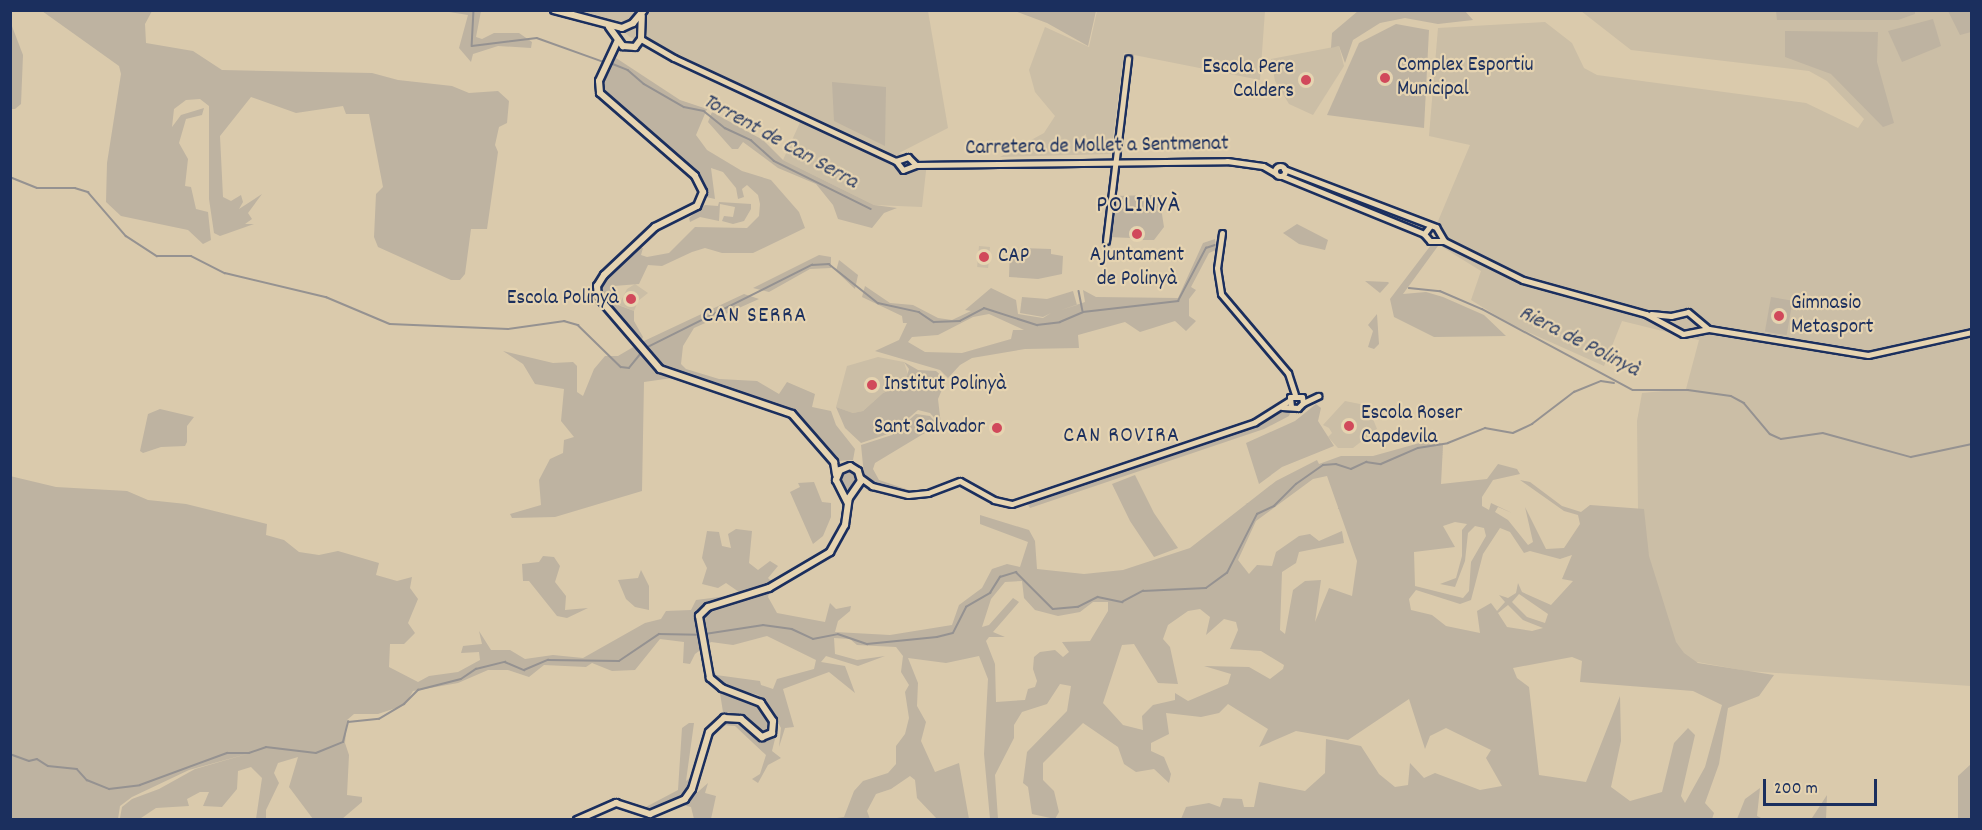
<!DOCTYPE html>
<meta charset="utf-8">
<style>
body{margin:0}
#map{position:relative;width:1982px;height:830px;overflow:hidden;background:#dacaac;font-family:Dekko,sans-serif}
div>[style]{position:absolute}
.built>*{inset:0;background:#cbbea6;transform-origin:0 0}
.green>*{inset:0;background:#beb3a1;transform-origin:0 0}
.round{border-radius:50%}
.stream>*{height:1.5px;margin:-0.75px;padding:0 0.75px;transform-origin:0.75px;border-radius:0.75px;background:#959291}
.roads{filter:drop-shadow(2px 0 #1b2f5e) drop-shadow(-2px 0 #1b2f5e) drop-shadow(0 2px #1b2f5e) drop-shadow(0 -2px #1b2f5e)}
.tertiary>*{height:5px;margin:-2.5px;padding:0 2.5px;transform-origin:2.5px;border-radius:2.5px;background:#e6d4b1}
.tertiary>.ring{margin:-2.5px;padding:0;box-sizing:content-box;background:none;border:5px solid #e6d4b1;border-radius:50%}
.secondary>*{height:6px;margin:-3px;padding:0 3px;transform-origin:3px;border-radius:3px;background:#e6d4b1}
.dots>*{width:16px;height:16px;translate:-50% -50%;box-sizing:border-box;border:3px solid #e6d4b1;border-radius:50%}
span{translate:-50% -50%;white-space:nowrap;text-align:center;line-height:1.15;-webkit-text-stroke:4.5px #e6d4b1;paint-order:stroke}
.poi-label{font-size:21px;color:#1b2f5e}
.left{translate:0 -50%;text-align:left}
.right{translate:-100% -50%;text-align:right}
.street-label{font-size:21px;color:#1b2f5e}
.water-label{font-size:22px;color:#334368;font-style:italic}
.neighbourhood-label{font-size:22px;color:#1b2f5e;letter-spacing:1.5px}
.quarter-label{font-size:24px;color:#1b2f5e;letter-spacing:1.5px}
.frame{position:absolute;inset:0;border:12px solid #1b2f5e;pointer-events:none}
.scale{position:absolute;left:1763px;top:779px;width:114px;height:27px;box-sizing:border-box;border:3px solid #1b2f5e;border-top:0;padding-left:8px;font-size:18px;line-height:21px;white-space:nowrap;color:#1b2f5e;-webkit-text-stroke:4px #e6d4b1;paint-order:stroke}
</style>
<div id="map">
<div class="built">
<div style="clip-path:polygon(573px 11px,928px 11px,948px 128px,899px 153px,927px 162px,922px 207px,874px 205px,783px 160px,802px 118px,630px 37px,615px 24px)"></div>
<div style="clip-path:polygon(1097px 11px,1265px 11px,1260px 80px,1124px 53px,1111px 154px,1000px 157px,1044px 133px,1055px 116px,1035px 92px,1029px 70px,1045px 27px,1089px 47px)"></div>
<div style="clip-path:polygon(1581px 11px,1971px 11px,1971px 686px,1747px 671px,1686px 660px,1669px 645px,1638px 509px,1637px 421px,1642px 393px,1686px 389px,1699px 340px,1622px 321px,1604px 366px,1510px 324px,1471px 300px,1481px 271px,1439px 245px,1433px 233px,1470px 145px,1429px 136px,1438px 28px,1545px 22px,1572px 43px,1584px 68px,1597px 75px,1806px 103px,1858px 128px,1864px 119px,1827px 81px,1809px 71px,1631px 50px)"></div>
<div style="clip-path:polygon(1339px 46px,1344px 66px,1313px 115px,1289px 104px,1275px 81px,1271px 59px)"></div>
<div style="left:979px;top:246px;width:11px;height:21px;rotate:5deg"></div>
<div style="clip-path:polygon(635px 284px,648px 293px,638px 301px,634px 311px,619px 305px,627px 289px)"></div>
<div style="clip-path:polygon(878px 357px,904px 362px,909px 378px,883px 393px,863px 411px,853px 413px,836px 407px,847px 366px)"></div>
<div style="clip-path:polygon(1345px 401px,1380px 408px,1373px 419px,1377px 429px,1353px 448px,1338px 448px,1328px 437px,1332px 433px,1329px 428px,1323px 425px)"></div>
</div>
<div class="green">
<div style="clip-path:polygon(1915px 10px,1915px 14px,1898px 20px,1777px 20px,1776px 11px)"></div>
<div style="clip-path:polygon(42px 11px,152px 11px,145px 24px,146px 43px,193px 51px,222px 70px,372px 73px,398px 80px,452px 86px,469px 93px,498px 91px,509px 101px,507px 123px,499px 127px,495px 145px,498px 152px,487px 229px,471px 229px,465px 274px,460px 280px,451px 280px,378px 247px,374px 237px,376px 194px,383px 187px,369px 114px,346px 114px,343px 106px,296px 113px,251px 97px,220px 136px,223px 197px,231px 201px,241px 195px,243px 202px,239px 209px,262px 194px,248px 213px,252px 219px,245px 224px,254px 224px,220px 236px,214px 233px,209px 199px,209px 106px,200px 99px,186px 100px,174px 109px,172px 127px,181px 115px,204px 108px,202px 115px,186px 119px,179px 143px,188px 159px,185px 186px,191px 187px,196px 209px,208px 212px,211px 240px,203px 244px,188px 230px,121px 216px,106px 202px,107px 163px,121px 74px,119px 66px)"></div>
<div style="clip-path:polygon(443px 11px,481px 11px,476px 37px,482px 39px,494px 33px,519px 33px,532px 42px,531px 48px,498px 46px,473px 54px,471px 62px,459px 48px,468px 15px)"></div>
<div style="clip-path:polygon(1015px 11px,1096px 11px,1088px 46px,1047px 23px)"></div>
<div style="clip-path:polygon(1358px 11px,1465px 11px,1473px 20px,1438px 24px,1405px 18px,1380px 23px,1353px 40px,1345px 63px,1339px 46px,1331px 48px,1332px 33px)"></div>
<div style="clip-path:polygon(1948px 11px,1971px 11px,1971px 32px,1960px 35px)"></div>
<div style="clip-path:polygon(1933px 19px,1941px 46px,1902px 62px,1888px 31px)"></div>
<div style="clip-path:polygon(10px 21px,23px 55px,21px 104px,15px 109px,11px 109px)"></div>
<div style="clip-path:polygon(1396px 24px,1429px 30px,1424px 128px,1327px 115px,1359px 43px)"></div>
<div style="clip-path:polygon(1785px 31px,1878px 32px,1877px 62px,1894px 123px,1883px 127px,1831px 74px,1785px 57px)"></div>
<div style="clip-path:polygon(616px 58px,680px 100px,707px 109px,696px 135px,707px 150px,742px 171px,771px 180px,799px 212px,805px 228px,753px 253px,722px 253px,705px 248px,692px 252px,662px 266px,648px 265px,639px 284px,614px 286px,611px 290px,618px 305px,634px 311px,634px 321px,643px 337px,641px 341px,603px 298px,602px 285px,607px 277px,637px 248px,643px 248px,641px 255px,647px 257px,669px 253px,695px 227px,747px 228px,759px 216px,760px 204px,758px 195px,747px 185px,742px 189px,744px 197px,738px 199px,736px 188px,723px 172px,711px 168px,715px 199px,706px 197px,698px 175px,607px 97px,603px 83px)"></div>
<div style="clip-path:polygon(832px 82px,886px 87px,885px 146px,834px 121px)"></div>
<div style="clip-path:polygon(712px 112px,763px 140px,783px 160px,874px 205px,897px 208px,884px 213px,872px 228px,838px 219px,833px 205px,816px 184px,778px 168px,743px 142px,738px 149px,732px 149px,708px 122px)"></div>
<div style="clip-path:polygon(1159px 195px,1164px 227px,1154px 240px,1141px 240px,1141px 229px,1132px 229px,1131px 238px,1108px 237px,1112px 196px)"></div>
<div style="clip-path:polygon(719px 202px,751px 204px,751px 209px,744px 221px,733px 224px,722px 221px,724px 216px,733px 217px,735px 207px,720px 204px,719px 221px,700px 217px,690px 222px,689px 218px,705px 205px,718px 206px)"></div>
<div style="clip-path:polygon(1297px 224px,1328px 240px,1325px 250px,1299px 244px,1283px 233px)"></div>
<div style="clip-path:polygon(evenodd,1215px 239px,1216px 250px,1209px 253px,1191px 287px,1196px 290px,1189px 299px,1189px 316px,1196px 321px,1186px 331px,1175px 321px,1140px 332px,1125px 322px,1078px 335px,1079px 348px,1025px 349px,972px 358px,960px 365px,948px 378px,940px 370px,875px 351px,899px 340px,907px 323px,903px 323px,902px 316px,862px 297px,865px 286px,890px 303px,913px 305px,938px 318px,952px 320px,971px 311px,965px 310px,991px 288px,1016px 300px,1018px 314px,1043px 318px,1051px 313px,1043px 317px,1020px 313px,1022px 297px,1047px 299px,1073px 291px,1077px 305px,1061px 310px,1085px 302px,1083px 290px,1096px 297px,1178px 298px,1203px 243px,1215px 239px,989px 314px,1024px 330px,1013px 330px,1011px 339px,962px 353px,925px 352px,908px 342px,912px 337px,938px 335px,973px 317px,989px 314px)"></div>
<div style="clip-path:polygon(1431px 245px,1438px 246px,1403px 294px,1426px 292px,1443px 297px,1484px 315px,1506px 336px,1434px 337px,1394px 317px,1390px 299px)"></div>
<div style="clip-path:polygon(1021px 248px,1051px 249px,1051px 254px,1063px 256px,1062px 274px,1038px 279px,1009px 277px,1010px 250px,1021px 251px)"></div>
<div style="clip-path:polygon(819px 255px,831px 257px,831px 268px,810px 269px,769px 292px,753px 288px)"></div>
<div style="clip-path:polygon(839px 260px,858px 275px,855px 289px,836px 271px)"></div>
<div style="clip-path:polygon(1365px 281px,1388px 282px,1389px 283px,1380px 293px)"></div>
<div style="clip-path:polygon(744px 294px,759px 299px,694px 328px,683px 346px,681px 364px,686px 369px,719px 379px,757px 381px,779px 394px,787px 382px,815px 394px,812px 407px,831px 411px,836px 425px,855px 449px,853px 460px,837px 461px,808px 425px,786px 408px,667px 369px,644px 345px,644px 341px)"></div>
<div style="left:1771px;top:297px;width:22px;height:35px;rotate:10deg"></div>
<div style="clip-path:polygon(1377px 314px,1379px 344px,1374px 349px,1368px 347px,1373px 331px,1368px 325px)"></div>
<div style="clip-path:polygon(635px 346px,655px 371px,672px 378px,644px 382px,642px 491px,555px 517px,512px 518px,510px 514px,541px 505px,539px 480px,550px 459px,563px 453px,564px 440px,574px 437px,561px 421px,564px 389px,535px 384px,523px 364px,503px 351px,553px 363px,573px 362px,577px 366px,577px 392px,583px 396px,594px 369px,605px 356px,618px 356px)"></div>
<div style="clip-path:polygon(904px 362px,918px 370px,936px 371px,946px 380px,938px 399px,941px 425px,930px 413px,918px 410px,891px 433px,861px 443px,845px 428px,836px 407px,853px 413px,863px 411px,883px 393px,905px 383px,909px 369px)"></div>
<div style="clip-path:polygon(1316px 404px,1321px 408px,1318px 421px,1334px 446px,1282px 467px,1259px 484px,1246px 443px,1295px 421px)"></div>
<div style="clip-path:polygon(160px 409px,194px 417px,187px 426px,187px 442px,185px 446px,161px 447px,143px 453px,140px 451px,148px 414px)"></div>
<div style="clip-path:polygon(1282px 409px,1291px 411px,1289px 416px,1264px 429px,1030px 508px,1026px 501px,1251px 425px)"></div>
<div style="clip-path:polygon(916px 414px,930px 416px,938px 425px,875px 463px,873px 469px,879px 480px,915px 492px,869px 482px,864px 475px,861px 445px,892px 435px)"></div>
<div style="clip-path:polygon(evenodd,1434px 439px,1443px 445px,1441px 484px,1487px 479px,1498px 464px,1517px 469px,1520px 474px,1493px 480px,1482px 497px,1482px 506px,1489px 510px,1491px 503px,1512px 513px,1498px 507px,1495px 512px,1508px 520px,1528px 545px,1533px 542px,1525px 507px,1546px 549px,1564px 548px,1580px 524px,1578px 515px,1564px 511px,1520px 480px,1530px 482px,1562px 506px,1581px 512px,1590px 505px,1644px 509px,1649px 556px,1676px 642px,1684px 653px,1698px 663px,1774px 675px,1759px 696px,1728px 708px,1719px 764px,1705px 803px,1714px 813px,1712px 819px,1181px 819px,1186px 807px,1209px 803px,1220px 807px,1223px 798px,1242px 799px,1244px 807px,1254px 807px,1259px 782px,1305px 791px,1325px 773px,1326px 739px,1361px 746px,1379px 774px,1395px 787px,1408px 785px,1410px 763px,1424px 778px,1435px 773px,1480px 790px,1502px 786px,1486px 758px,1491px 750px,1446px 728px,1430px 736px,1425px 749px,1409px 699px,1348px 740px,1296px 731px,1259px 747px,1268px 729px,1228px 704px,1219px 713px,1201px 717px,1166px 713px,1169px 734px,1151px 743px,1151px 751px,1164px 757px,1171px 774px,1169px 783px,1154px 769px,1136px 772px,1124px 764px,1118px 747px,1083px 723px,1043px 763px,1043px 780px,1054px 791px,1059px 812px,1055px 819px,1032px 814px,1028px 787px,1023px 783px,1027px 752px,1067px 711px,1071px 686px,1060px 684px,1047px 704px,1022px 712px,1014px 725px,1014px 738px,995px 775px,998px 819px,990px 819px,984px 754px,988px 679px,979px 656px,946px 663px,908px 658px,918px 683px,917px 706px,926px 722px,921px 741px,935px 772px,959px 763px,969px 819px,937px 819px,917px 798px,915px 780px,910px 776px,891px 789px,876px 794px,867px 811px,870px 819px,830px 819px,844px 817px,854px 791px,863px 781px,888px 773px,896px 764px,896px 746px,905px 734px,909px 718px,905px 692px,909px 685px,901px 672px,903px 656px,896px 647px,857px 645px,850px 639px,834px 638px,835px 654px,857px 660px,885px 656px,858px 666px,826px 656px,821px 662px,845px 666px,855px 693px,829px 672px,783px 689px,794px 727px,785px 728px,779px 747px,781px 728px,769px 707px,758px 695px,722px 685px,713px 678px,708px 657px,716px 675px,760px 681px,761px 685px,773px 689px,777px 679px,814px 669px,816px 660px,767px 636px,733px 645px,711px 642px,695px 654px,690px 664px,683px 663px,684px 642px,660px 639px,635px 670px,612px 671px,592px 663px,586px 667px,544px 665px,529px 677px,508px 670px,488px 670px,458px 683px,413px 691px,405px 705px,378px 714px,354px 714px,347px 720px,345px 743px,349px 755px,347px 795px,362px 797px,362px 802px,342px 819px,313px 819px,289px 787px,298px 757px,278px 763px,274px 773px,279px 783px,266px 810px,266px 819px,256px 819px,262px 778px,251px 767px,238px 771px,237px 789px,222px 807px,203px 806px,209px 792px,200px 792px,187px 799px,189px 806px,156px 808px,141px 818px,120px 818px,122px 807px,132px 799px,159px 789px,195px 769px,254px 752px,189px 770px,132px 797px,120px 806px,118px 819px,11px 819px,10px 476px,56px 487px,127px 491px,148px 500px,186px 504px,267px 524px,266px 535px,284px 540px,299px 552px,319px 555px,338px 551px,379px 563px,376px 575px,397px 581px,412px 577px,410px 588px,418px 599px,408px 623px,415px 633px,404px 644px,390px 644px,389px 667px,418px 682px,429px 676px,458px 672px,480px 660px,479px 652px,461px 653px,463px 646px,482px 644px,479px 631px,491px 650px,510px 650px,525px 659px,553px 655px,583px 658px,645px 623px,661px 619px,666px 611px,691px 610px,696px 600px,735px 595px,739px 592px,726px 583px,718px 588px,702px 584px,707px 568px,702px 558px,707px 531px,719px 532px,722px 546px,731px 548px,728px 534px,736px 529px,752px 531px,749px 563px,758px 570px,770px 561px,778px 566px,768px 578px,772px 582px,768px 597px,777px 613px,825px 622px,830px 603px,836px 609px,851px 606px,850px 611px,838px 621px,835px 632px,890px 635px,952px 625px,959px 605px,982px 588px,992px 569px,1007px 564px,1020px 567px,1028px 542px,980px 524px,980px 515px,1029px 530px,1035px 541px,1037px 569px,1084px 574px,1123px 570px,1190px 548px,1276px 481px,1317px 460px,1319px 464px,1341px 456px,1373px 456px,1434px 439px,1327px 476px,1357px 561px,1352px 596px,1329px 588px,1315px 622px,1321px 580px,1305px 581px,1293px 590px,1285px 634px,1280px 630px,1282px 572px,1296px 563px,1299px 552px,1344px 543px,1342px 531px,1319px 541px,1310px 534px,1299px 536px,1276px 552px,1272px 566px,1257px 565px,1249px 574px,1238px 560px,1256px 521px,1313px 479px,1327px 476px,1434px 439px,1455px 522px,1467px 524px,1462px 530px,1462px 556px,1456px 578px,1440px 584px,1455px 587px,1465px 561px,1468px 533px,1475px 526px,1484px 528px,1486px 536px,1471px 562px,1469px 591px,1463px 598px,1415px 586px,1414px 552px,1455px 547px,1443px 526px,1455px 522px,1434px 439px,1500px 528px,1510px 532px,1524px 553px,1530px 551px,1560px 559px,1572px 555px,1562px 579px,1573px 581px,1551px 605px,1522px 592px,1518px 583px,1516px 593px,1508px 598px,1499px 595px,1505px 602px,1497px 611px,1491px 603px,1477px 611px,1480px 633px,1446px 626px,1432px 615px,1411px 610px,1409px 599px,1416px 590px,1460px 604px,1471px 600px,1483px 554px,1500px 528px,1434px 439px,1022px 581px,1024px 598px,1035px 610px,1058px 616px,1080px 612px,1093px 602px,1108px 602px,1108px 611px,1090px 641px,1062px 642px,1069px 652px,1063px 657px,1055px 650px,1040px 652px,1034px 657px,1033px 669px,1037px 681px,1035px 687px,1028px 689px,1025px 700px,996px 702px,995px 664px,986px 641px,989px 637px,1005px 637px,993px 632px,1019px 602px,1013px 598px,989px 625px,982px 627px,991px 599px,1005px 582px,1022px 581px,1434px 439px,1519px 594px,1548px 614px,1545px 623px,1527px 617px,1512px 602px,1519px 594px,1434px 439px,1508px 605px,1523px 620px,1543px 628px,1532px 631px,1507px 627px,1498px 613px,1508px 605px,1434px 439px,1200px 609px,1210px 617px,1206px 635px,1224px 619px,1236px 622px,1238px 630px,1230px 649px,1261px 651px,1284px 665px,1283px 669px,1270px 679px,1249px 667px,1204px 666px,1231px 674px,1228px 684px,1188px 701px,1175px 693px,1175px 700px,1153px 705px,1142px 716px,1143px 730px,1123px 725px,1103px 703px,1122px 645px,1134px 644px,1158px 683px,1178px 684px,1170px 647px,1163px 639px,1168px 625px,1188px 611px,1200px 609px,1434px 439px,1572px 657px,1582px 661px,1580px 682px,1693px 691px,1722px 705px,1705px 767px,1685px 803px,1681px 796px,1695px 735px,1688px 728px,1674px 743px,1662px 792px,1630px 801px,1611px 787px,1621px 741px,1620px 696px,1586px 782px,1539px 775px,1529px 687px,1517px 678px,1513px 668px,1572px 657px)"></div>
<div class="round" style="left:838px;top:469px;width:20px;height:20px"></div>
<div style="clip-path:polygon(1135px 475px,1154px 513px,1178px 548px,1154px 557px,1130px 521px,1112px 484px)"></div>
<div style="clip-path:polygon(814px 482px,822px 502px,831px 503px,831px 517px,823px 536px,813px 544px,790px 492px,800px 487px,798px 483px)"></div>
<div style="clip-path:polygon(543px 556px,554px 557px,560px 566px,555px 582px,566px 596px,565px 610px,588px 608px,567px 618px,557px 616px,529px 581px,523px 581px,522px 564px,539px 562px)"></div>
<div style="clip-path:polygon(641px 570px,649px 586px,649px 610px,635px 607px,626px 599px,618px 580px,638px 578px)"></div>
<div style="clip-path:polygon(720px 693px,757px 704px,769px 721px,768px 732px,758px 731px,739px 714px,723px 712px)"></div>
<div style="clip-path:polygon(733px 720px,763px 741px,776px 735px,772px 751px,781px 758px,768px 765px,758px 783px,752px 779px,760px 774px,766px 755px,735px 726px,723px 725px,712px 737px,695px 788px,714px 731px)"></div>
<div style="clip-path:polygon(689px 723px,694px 723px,686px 781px,690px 778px,688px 790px,665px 806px,648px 811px,644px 808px,678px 790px,682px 728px)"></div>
<div style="clip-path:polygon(1971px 764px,1971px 819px,1958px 819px,1958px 776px)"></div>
<div style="clip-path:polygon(708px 783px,705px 793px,716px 796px,711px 819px,694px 819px,691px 807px,683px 805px)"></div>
<div style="clip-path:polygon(1760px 788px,1757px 816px,1763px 819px,1737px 819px,1745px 799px)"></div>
<div style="clip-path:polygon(1827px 795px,1826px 819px,1812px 819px,1812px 818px)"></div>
</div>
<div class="stream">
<div style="left:474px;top:10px;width:36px;rotate:93deg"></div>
<div style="left:472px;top:46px;width:65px;rotate:-7deg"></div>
<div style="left:537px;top:38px;width:71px;rotate:19.7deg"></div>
<div style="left:613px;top:64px;width:16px;rotate:22deg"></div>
<div style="left:628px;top:70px;width:21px;rotate:41deg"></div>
<div style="left:644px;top:84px;width:46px;rotate:29.9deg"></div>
<div style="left:684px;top:107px;width:20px;rotate:11deg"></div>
<div style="left:704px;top:111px;width:27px;rotate:39deg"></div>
<div style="left:725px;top:128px;width:29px;rotate:25deg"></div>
<div style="left:751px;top:140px;width:31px;rotate:42deg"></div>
<div style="left:774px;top:161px;width:108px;rotate:26.3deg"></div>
<div style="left:10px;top:177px;width:29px;rotate:22deg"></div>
<div style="left:37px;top:188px;width:38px"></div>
<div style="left:75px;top:188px;width:14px;rotate:17deg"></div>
<div style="left:88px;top:192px;width:58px;rotate:49.2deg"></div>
<div style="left:126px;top:236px;width:37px;rotate:33deg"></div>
<div style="left:157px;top:256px;width:34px"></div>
<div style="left:191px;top:256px;width:38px;rotate:27deg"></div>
<div style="left:225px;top:273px;width:104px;rotate:13.4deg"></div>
<div style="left:326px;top:297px;width:69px;rotate:22.9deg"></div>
<div style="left:390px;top:324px;width:118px;rotate:2.4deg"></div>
<div style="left:508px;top:329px;width:57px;rotate:-8.1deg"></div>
<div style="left:564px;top:321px;width:15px;rotate:16deg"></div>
<div style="left:578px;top:325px;width:60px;rotate:44.3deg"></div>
<div style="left:621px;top:367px;width:8px;rotate:7deg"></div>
<div style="left:629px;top:368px;width:19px;rotate:-51deg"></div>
<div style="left:1409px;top:288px;width:31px;rotate:6deg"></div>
<div style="left:1440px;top:291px;width:46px;rotate:23.2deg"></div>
<div style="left:1482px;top:309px;width:171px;rotate:28.2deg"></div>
<div style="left:1633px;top:390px;width:55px"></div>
<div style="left:1688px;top:390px;width:43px;rotate:7.9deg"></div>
<div style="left:1731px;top:396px;width:15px;rotate:28deg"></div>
<div style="left:1744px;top:403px;width:40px;rotate:50deg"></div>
<div style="left:1770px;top:434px;width:12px;rotate:24deg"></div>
<div style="left:1781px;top:439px;width:42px;rotate:-8.1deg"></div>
<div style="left:1823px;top:433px;width:91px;rotate:15.3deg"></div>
<div style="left:1911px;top:457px;width:62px;rotate:-12deg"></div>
<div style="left:1079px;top:291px;width:20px;rotate:79deg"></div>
<div style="left:646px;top:348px;width:186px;rotate:-26.6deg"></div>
<div style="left:812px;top:265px;width:17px;rotate:-3deg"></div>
<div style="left:829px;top:264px;width:63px;rotate:38.5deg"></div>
<div style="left:878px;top:303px;width:42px;rotate:12.4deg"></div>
<div style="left:919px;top:312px;width:18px;rotate:34deg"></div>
<div style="left:934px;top:322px;width:26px;rotate:-2deg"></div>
<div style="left:960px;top:321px;width:27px;rotate:-28deg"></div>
<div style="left:984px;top:308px;width:56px;rotate:17.8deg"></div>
<div style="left:1037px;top:325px;width:23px;rotate:-7deg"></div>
<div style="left:1060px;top:322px;width:25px;rotate:-23deg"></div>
<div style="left:1083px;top:312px;width:96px;rotate:-6.6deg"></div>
<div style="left:1178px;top:301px;width:60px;rotate:-62.2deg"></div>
<div style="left:1206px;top:248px;width:9px;rotate:-18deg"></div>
<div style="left:705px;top:634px;width:59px;rotate:-8.8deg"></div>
<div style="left:763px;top:625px;width:29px;rotate:8deg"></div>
<div style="left:792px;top:629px;width:23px;rotate:25deg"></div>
<div style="left:813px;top:639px;width:25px;rotate:-11deg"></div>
<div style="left:838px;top:634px;width:31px;rotate:19deg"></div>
<div style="left:867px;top:644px;width:70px;rotate:-5.7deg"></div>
<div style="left:937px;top:637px;width:16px;rotate:-14deg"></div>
<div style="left:953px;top:633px;width:29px;rotate:-63deg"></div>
<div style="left:966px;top:607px;width:28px;rotate:-30deg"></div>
<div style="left:990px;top:593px;width:19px;rotate:-58deg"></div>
<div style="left:1000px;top:577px;width:17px;rotate:-17deg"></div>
<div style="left:1016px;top:572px;width:52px;rotate:45deg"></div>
<div style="left:1053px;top:609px;width:25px;rotate:-5deg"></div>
<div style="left:1078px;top:607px;width:22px;rotate:-27deg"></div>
<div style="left:1098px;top:597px;width:25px;rotate:12deg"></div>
<div style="left:1122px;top:602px;width:24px;rotate:-28deg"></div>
<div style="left:1143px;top:591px;width:63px;rotate:-2.7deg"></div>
<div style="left:1206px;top:588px;width:26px;rotate:-36deg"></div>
<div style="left:1227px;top:573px;width:66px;rotate:-63deg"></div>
<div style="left:1257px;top:514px;width:19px;rotate:-25deg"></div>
<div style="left:1274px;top:506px;width:31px;rotate:-45deg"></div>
<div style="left:1296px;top:484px;width:33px;rotate:-35deg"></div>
<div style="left:1323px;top:465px;width:13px;rotate:-4deg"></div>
<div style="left:1336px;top:464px;width:16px;rotate:18deg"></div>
<div style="left:1351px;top:469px;width:17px;rotate:-25deg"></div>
<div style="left:1366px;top:462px;width:15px;rotate:8deg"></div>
<div style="left:1381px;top:464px;width:40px;rotate:-23.4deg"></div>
<div style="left:1418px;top:448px;width:30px;rotate:-9deg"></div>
<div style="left:1448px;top:443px;width:40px;rotate:-22deg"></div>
<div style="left:1485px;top:428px;width:28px;rotate:10deg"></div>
<div style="left:1513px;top:433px;width:21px;rotate:-25deg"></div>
<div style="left:1532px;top:424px;width:53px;rotate:-37.3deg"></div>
<div style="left:1574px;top:392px;width:29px;rotate:-22deg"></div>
<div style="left:1601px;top:381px;width:13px;rotate:9deg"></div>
<div style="left:10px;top:754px;width:20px;rotate:20deg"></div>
<div style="left:29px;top:761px;width:8px;rotate:-14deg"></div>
<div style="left:37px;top:759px;width:13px;rotate:32deg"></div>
<div style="left:48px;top:766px;width:29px;rotate:6deg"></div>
<div style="left:77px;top:769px;width:15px;rotate:48deg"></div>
<div style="left:87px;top:780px;width:24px;rotate:22deg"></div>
<div style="left:109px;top:789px;width:31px;rotate:-7deg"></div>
<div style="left:140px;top:785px;width:93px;rotate:-20.2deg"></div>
<div style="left:227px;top:753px;width:22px"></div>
<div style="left:249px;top:753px;width:18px;rotate:-19deg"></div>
<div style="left:266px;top:747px;width:50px;rotate:6.8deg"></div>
<div style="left:316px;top:753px;width:29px;rotate:-22deg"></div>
<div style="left:343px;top:742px;width:21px;rotate:-76deg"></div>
<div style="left:348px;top:722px;width:31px;rotate:-6deg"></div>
<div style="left:379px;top:719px;width:29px;rotate:-31deg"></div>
<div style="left:404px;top:704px;width:20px;rotate:-45deg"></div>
<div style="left:418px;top:690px;width:44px;rotate:-14.3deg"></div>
<div style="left:461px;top:679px;width:18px;rotate:-34deg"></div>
<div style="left:476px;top:669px;width:30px;rotate:-14deg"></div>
<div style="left:505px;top:662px;width:21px;rotate:23deg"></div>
<div style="left:524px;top:670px;width:26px;rotate:-23deg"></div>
<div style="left:548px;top:660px;width:71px;rotate:0.8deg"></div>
<div style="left:619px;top:661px;width:48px;rotate:-34deg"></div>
<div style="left:659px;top:634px;width:39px;rotate:1deg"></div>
</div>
<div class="roads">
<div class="tertiary">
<div style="left:641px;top:39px;width:38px;rotate:30deg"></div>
<div style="left:674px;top:58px;width:245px;rotate:24.9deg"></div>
<div style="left:896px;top:161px;width:11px;rotate:52deg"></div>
<div style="left:903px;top:170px;width:14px;rotate:-21deg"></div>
<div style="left:916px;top:165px;width:311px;rotate:-0.7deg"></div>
<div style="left:1227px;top:161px;width:36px;rotate:8deg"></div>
<div style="left:1263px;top:166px;width:14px;rotate:30deg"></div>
<div style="left:896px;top:161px;width:13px;rotate:-18deg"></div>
<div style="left:908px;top:157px;width:11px;rotate:45deg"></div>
<div class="ring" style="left:1275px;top:166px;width:5px;height:5px"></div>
<div style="left:1284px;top:169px;width:163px;rotate:20.9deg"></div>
<div style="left:1436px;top:227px;width:16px;rotate:60deg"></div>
<div style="left:1282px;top:176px;width:153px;rotate:22.2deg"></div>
<div style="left:1430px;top:226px;width:10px;rotate:127deg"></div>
<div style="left:1424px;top:234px;width:9px;rotate:49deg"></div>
<div style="left:1430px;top:241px;width:14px"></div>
<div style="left:1444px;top:241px;width:88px;rotate:26.3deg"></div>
<div style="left:1523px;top:280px;width:128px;rotate:15.5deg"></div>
<div style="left:1646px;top:314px;width:42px;rotate:28.4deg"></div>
<div style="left:1683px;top:334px;width:26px;rotate:-11deg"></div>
<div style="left:1709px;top:329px;width:161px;rotate:9.3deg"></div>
<div style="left:1868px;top:355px;width:107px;rotate:-12.5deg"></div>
<div style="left:1222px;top:233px;width:35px;rotate:98deg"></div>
<div style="left:1217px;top:268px;width:26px;rotate:81deg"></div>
<div style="left:1221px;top:294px;width:104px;rotate:49.7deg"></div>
<div style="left:1288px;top:373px;width:22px;rotate:72deg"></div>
<div style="left:1106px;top:241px;width:184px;rotate:-83.1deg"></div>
<div style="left:1651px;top:314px;width:20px;rotate:6deg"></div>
<div style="left:1671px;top:316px;width:17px;rotate:-13deg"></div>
<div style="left:1688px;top:312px;width:26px;rotate:40deg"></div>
<div style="left:1303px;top:403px;width:17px;rotate:-25deg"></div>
<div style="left:1282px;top:407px;width:16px;rotate:4deg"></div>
<div style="left:1298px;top:408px;width:7px;rotate:-45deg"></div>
<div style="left:1303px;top:403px;width:6px;rotate:-99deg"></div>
<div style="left:1302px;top:397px;width:12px;rotate:180deg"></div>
<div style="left:1290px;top:397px;width:9px;rotate:84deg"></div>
<div style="left:861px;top:478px;width:14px;rotate:36deg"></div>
<div style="left:872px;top:486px;width:37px;rotate:14deg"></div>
<div style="left:908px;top:495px;width:20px;rotate:-6deg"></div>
<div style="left:928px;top:493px;width:34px;rotate:-21deg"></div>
<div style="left:960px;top:481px;width:39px;rotate:29deg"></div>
<div style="left:994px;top:500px;width:18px;rotate:13deg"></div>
<div style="left:1012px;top:504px;width:256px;rotate:-18.6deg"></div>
<div style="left:1255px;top:422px;width:40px;rotate:-32deg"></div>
</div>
<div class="secondary">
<div style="left:554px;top:10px;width:70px;rotate:14.8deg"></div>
<div style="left:622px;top:28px;width:12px;rotate:-24deg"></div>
<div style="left:633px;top:23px;width:17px;rotate:-50deg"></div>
<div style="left:609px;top:27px;width:24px;rotate:54deg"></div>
<div style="left:623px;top:46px;width:12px;rotate:5deg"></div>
<div style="left:635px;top:47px;width:10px;rotate:-53deg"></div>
<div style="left:641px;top:39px;width:23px;rotate:-88deg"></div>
<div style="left:618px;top:40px;width:45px;rotate:114.9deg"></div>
<div style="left:599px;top:81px;width:12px;rotate:85deg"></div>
<div style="left:600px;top:93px;width:126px;rotate:41.1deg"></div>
<div style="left:695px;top:176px;width:18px;rotate:63deg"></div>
<div style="left:703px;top:192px;width:15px;rotate:113deg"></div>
<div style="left:697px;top:206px;width:47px;rotate:153.4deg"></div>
<div style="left:655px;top:227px;width:70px;rotate:136.7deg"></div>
<div style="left:604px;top:275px;width:13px;rotate:122deg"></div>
<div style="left:597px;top:286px;width:11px;rotate:85deg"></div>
<div style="left:598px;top:297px;width:95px;rotate:49.3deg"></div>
<div style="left:660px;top:369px;width:139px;rotate:18.8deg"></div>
<div style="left:792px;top:414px;width:64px;rotate:48.8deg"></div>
<div style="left:834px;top:462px;width:13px;rotate:81deg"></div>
<div style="left:577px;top:820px;width:43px;rotate:-23.6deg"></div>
<div style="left:616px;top:803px;width:36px;rotate:18deg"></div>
<div style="left:650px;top:814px;width:38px;rotate:-23deg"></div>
<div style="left:685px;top:799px;width:12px;rotate:-55deg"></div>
<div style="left:692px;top:789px;width:59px;rotate:-73.4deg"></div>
<div style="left:709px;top:732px;width:21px;rotate:-43deg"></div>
<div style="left:724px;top:718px;width:17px;rotate:3deg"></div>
<div style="left:741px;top:719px;width:28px;rotate:41deg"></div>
<div style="left:762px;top:737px;width:11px;rotate:-22deg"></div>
<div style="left:772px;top:733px;width:12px;rotate:-85deg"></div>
<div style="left:773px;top:721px;width:22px;rotate:-124deg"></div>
<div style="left:761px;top:703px;width:42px;rotate:-159deg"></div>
<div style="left:722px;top:688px;width:16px;rotate:-140deg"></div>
<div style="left:710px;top:678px;width:63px;rotate:-100.1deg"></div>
<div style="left:699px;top:616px;width:13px;rotate:-45deg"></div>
<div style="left:708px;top:607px;width:64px;rotate:-17.3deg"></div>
<div style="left:769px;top:588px;width:71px;rotate:-30.5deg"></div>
<div style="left:830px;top:552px;width:31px;rotate:-61deg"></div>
<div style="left:845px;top:525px;width:27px;rotate:-82deg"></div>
<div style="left:849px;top:498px;width:21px;rotate:-55deg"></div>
<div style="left:861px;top:481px;width:10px;rotate:-107deg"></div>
<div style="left:858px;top:471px;width:9px;rotate:-148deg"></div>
<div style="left:850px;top:466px;width:11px;rotate:158deg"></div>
<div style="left:840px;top:470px;width:11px;rotate:112deg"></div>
<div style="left:836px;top:480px;width:25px;rotate:63deg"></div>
</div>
</div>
<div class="dots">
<div style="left:1385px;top:78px;background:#d1495b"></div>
<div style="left:1306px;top:80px;background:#d1495b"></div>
<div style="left:1137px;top:234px;background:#d1495b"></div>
<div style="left:984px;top:257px;background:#d1495b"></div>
<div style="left:631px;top:299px;background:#d1495b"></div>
<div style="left:1779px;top:316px;background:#d1495b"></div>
<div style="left:872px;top:385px;background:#d1495b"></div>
<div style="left:1349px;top:426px;background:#d1495b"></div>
<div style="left:997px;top:428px;background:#d1495b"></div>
</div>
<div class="poi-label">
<span class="left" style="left:1397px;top:78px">Complex Esportiu<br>Municipal</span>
<span class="right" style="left:1294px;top:80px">Escola Pere<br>Calders</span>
<span style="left:1137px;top:268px">Ajuntament<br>de Polinyà</span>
<span class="left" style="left:998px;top:257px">CAP</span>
<span class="right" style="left:619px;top:299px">Escola Polinyà</span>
<span class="left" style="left:1791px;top:316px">Gimnasio<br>Metasport</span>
<span class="left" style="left:884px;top:385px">Institut Polinyà</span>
<span class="left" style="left:1361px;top:426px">Escola Roser<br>Capdevila</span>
<span class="right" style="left:985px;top:428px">Sant Salvador</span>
</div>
<div class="street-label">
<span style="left:1097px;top:147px;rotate:-1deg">Carretera de Mollet a Sentmenat</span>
</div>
<div class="water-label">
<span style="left:780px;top:142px;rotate:29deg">Torrent de Can Serra</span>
<span style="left:1579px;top:342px;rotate:27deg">Riera de Polinyà</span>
</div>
<div class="neighbourhood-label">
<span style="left:755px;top:317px">CAN SERRA</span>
<span style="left:1122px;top:437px">CAN ROVIRA</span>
</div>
<div class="quarter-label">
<span style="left:1139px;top:207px">POLINYÀ</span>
</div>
<div class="frame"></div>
<div class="scale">200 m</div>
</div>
